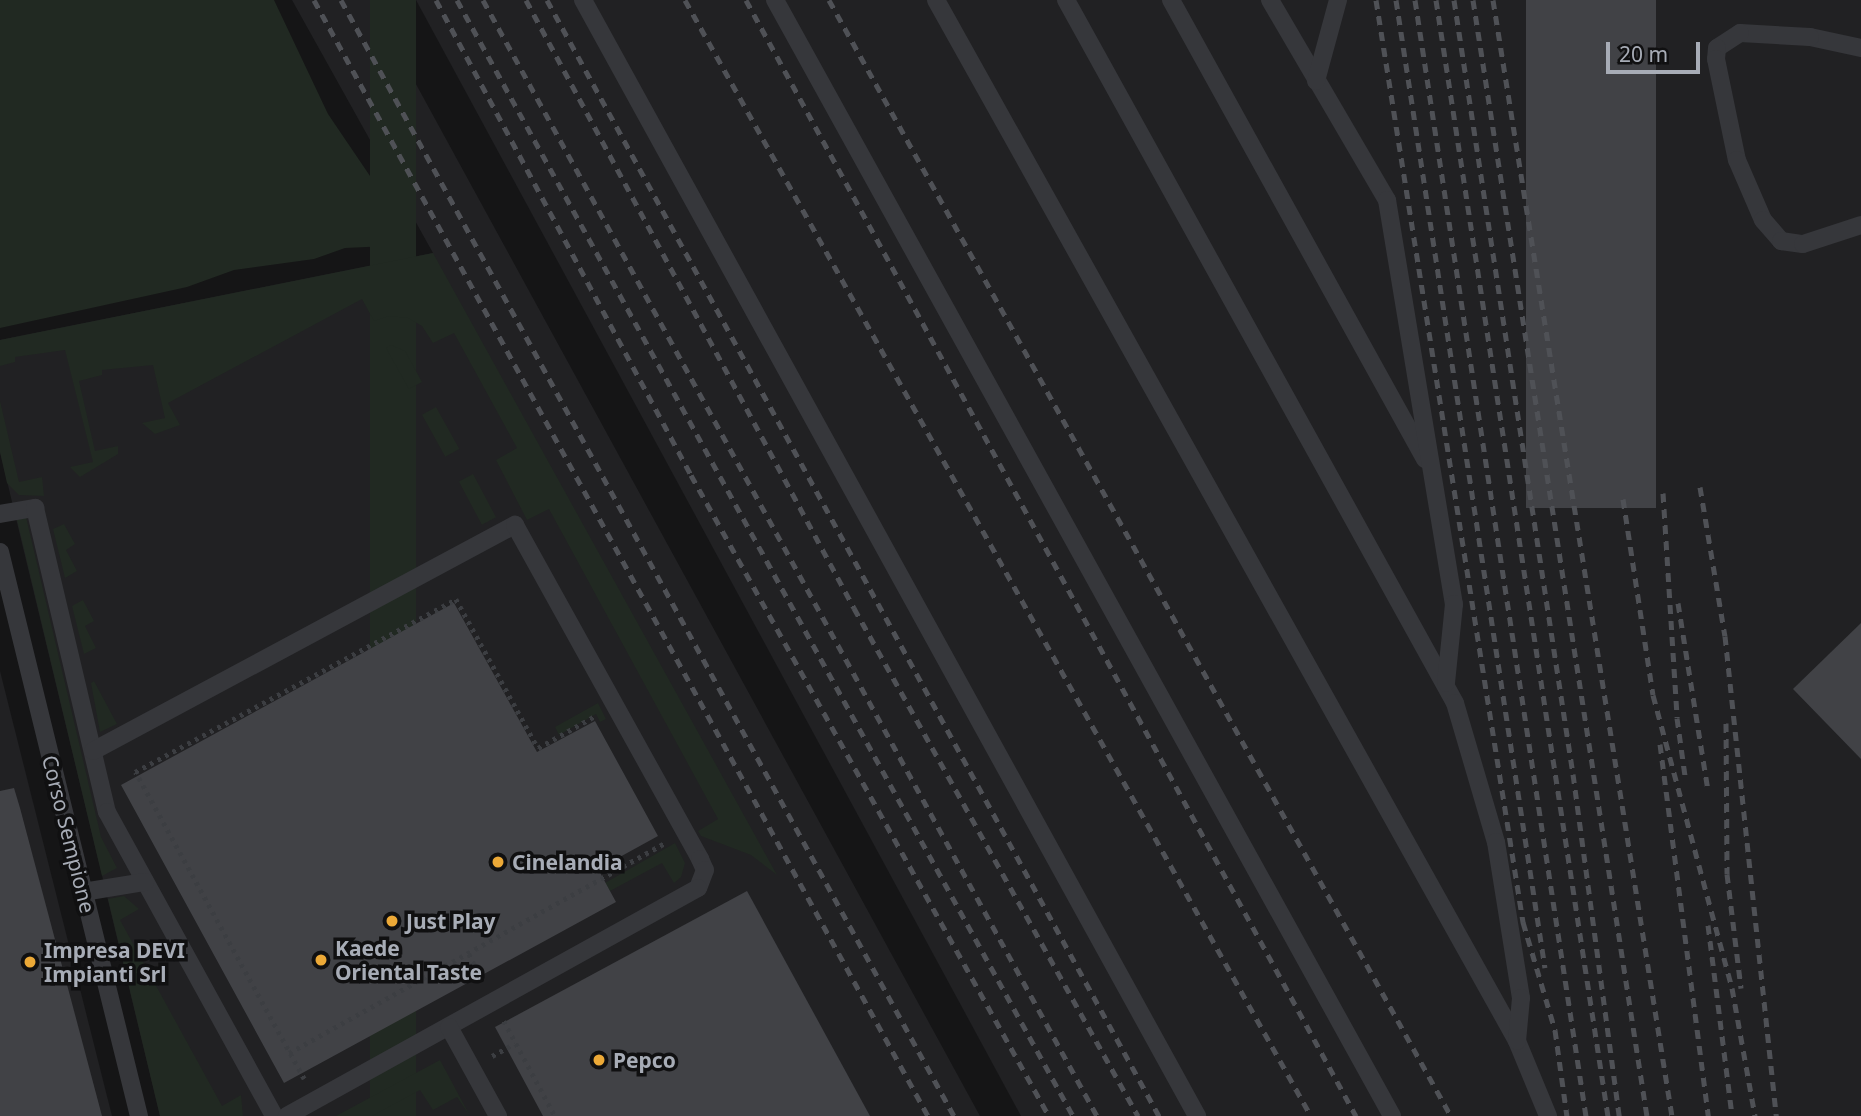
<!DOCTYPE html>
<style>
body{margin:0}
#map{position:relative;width:1861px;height:1116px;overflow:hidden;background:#151516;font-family:"Noto Sans",sans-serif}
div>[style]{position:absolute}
.built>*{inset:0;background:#212123}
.green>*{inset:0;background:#212922;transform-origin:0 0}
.building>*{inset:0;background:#414246;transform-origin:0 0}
.path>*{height:4.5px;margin-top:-2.25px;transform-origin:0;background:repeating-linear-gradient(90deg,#3c3e42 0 3.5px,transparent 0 8.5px)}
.service>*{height:18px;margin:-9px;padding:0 9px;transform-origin:9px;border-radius:9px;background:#36373b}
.rail>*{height:5px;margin-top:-2.5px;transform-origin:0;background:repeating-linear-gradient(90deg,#4f5156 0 9px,transparent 0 16px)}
.dots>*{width:19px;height:19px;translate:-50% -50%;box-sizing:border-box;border:4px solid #101011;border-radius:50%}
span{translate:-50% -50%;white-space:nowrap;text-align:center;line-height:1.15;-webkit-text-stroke:7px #101011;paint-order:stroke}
.street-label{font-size:21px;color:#a7acb6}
.poi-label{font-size:21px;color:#a7acb6;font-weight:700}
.left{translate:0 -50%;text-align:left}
.scale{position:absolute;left:1606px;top:42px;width:94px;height:32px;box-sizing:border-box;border:4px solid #a7acb6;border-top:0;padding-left:9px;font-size:21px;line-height:24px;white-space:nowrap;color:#a7acb6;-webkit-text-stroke:5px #101011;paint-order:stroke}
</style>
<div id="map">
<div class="built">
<div style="clip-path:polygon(292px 0,370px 0,980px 1116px,160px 1116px,0 452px,0 340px,433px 253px)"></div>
<div style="clip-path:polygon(416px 0,1861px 0,1861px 1116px,1021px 1116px)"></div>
<div style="clip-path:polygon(0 671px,112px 1116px,0 1116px)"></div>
</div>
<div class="green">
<div style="clip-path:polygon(0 0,274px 0,328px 114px,410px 235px,409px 245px,345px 248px,314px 259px,234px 270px,187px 287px,0 328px)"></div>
<div style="left:370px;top:0;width:46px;height:1272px"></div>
<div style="clip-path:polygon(433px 253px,507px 387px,777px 875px,751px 855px,701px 836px,698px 831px,718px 819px,549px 509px,527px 520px,496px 460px,517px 448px,454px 333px,433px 343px,422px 326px,408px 318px,389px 316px,374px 321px,362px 299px,168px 403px,180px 425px,155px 434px,142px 423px,165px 418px,153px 365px,102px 370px,102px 375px,79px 381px,95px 451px,118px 446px,118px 454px,80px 477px,70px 467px,93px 462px,65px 350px,15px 357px,15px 362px,0 366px,0 340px)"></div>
<div style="clip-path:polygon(391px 345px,405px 351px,422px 382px,409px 389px,386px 348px)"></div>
<div style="clip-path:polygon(0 401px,19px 482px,42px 477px,44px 496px,19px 495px,7px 483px,0 452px)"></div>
<div style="left:436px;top:407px;width:48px;height:16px;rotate:61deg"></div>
<div style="left:473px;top:474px;width:49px;height:16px;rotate:62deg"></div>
<div style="clip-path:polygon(26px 517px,101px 837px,117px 868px,102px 876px,17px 520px)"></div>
<div style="clip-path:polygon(64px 524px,75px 544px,66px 550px,77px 571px,65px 578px,53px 529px)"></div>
<div style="clip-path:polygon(83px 600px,94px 621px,85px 626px,96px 648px,84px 654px,72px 606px)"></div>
<div style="clip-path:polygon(94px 681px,117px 724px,100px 732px,91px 683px)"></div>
<div style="clip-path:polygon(598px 703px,606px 719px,600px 722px,596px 714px,559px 735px,555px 727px)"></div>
<div style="clip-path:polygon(675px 843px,685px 863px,681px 877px,674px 883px,662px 863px,610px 891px,605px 883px)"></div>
<div style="clip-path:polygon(124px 896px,139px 909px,120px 920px,222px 1106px,241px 1095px,243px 1116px,160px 1116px,108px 899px)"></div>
<div style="clip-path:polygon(440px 1060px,470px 1116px,457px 1097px,433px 1110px,420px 1090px,372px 1116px,336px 1116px)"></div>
</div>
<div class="building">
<div style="left:1526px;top:0;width:130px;height:508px"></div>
<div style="clip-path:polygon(454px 603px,537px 752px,595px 721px,658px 836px,598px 869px,616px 902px,284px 1083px,121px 785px)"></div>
<div style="clip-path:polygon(1861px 623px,1861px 759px,1793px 689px)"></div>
<div style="clip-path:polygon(14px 788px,20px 808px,102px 1116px,0 1116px,0 791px)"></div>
<div style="clip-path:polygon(747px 891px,870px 1116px,543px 1116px,495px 1027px)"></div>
</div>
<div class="path">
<div style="left:469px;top:954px;width:28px;rotate:63deg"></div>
<div style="left:504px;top:1021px;width:108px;rotate:61.8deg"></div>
<div style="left:289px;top:1053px;width:431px;rotate:-29.2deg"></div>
<div style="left:492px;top:1056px;width:26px;rotate:-29deg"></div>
<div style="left:304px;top:1079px;width:350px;rotate:-118.8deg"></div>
<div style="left:135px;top:772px;width:365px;rotate:-28.3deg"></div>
<div style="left:456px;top:599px;width:170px;rotate:61.2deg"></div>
<div style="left:538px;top:748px;width:65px;rotate:-29.3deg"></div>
</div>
<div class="service">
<div style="left:583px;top:0;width:1274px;rotate:61.18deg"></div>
<div style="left:775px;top:0;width:1275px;rotate:61.06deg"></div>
<div style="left:936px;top:0;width:1192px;rotate:60.83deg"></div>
<div style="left:1517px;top:1041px;width:81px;rotate:67.5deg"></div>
<div style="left:1066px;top:0;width:803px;rotate:61.04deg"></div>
<div style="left:1455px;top:703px;width:145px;rotate:73.6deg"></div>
<div style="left:1496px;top:842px;width:158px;rotate:80.9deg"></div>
<div style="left:1521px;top:998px;width:43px;rotate:95.3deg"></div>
<div style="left:1171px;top:0;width:525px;rotate:61.04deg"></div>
<div style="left:1270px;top:0;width:232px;rotate:59.7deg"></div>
<div style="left:1387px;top:200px;width:410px;rotate:80.6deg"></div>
<div style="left:1454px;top:604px;width:79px;rotate:95.8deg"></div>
<div style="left:1861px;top:48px;width:52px;rotate:-167.8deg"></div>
<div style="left:1810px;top:37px;width:70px;rotate:-176.7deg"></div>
<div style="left:1740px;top:33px;width:27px;rotate:147deg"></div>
<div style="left:1717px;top:48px;width:11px;rotate:95deg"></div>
<div style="left:1716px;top:59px;width:103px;rotate:78.3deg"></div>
<div style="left:1737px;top:160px;width:65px;rotate:66.6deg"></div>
<div style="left:1763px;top:220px;width:28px;rotate:49deg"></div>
<div style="left:1781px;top:241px;width:22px;rotate:8deg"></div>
<div style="left:1803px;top:244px;width:61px;rotate:-18.1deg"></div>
<div style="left:1316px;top:81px;width:84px;rotate:-74.8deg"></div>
<div style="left:0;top:514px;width:36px;rotate:-10deg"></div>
<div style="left:35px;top:508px;width:312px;rotate:76.7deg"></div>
<div style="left:107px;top:812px;width:347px;rotate:61.2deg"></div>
<div style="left:0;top:552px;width:581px;rotate:76.16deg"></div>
<div style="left:93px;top:751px;width:479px;rotate:-28.2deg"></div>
<div style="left:515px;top:525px;width:382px;rotate:61deg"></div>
<div style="left:700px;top:859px;width:12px;rotate:66deg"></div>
<div style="left:705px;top:870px;width:19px;rotate:111deg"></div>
<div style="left:698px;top:888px;width:470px;rotate:151deg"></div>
<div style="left:83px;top:892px;width:63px;rotate:-9.2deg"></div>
<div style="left:449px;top:1027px;width:102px;rotate:61.2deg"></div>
</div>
<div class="rail">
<div style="left:314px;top:0;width:1274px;rotate:61.18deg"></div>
<div style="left:341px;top:0;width:1273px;rotate:61.22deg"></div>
<div style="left:436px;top:0;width:539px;rotate:61.77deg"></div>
<div style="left:691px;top:475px;width:734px;rotate:60.82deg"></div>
<div style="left:457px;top:0;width:1275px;rotate:61.1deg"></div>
<div style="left:483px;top:0;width:1274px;rotate:61.18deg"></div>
<div style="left:526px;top:0;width:691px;rotate:61.65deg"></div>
<div style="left:854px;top:608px;width:582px;rotate:60.79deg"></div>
<div style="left:547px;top:0;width:1273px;rotate:61.26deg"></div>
<div style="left:685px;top:0;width:1280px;rotate:60.71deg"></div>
<div style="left:746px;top:0;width:1272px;rotate:61.34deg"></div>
<div style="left:829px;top:0;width:1278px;rotate:60.87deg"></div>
<div style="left:1376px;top:0;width:934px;rotate:80.94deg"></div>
<div style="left:1523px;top:922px;width:113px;rotate:73.5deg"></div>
<div style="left:1555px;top:1030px;width:87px;rotate:82.1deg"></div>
<div style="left:1396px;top:0;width:979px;rotate:81.25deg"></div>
<div style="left:1415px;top:0;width:1129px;rotate:81.29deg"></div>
<div style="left:1436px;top:0;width:1129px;rotate:81.24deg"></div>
<div style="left:1454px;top:0;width:783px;rotate:81.26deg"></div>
<div style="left:1573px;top:774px;width:345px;rotate:82.3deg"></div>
<div style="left:1473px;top:0;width:1129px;rotate:81.14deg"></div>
<div style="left:1493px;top:0;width:1130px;rotate:80.89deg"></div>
<div style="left:1700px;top:487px;width:151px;rotate:80.5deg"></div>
<div style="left:1725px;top:636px;width:483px;rotate:83.9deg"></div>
<div style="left:1663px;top:493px;width:225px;rotate:86.4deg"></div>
<div style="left:1677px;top:718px;width:59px;rotate:82.1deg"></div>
<div style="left:1623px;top:499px;width:198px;rotate:81.3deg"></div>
<div style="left:1653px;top:695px;width:303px;rotate:74.9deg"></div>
<div style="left:1732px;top:988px;width:130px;rotate:79.8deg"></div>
<div style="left:1678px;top:603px;width:189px;rotate:80.9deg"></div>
<div style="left:1726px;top:723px;width:151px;rotate:89.6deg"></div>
<div style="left:1727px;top:874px;width:115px;rotate:83deg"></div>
<div style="left:1660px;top:744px;width:375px;rotate:82.6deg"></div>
<div style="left:1708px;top:925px;width:193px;rotate:82.8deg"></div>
</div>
<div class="dots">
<div style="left:498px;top:862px;background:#eca937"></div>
<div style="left:392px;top:921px;background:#eca937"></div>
<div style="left:321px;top:960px;background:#eca937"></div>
<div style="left:30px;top:962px;background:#eca937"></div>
<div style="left:599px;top:1060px;background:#eca937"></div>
</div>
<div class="street-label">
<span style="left:69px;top:834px;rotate:76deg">Corso Sempione</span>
</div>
<div class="poi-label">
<span class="left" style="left:512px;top:862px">Cinelandia</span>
<span class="left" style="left:406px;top:921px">Just Play</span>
<span class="left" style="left:335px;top:960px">Kaede<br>Oriental Taste</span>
<span class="left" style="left:44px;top:962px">Impresa DEVI<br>Impianti Srl</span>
<span class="left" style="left:613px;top:1060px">Pepco</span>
</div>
<div class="scale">20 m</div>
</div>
